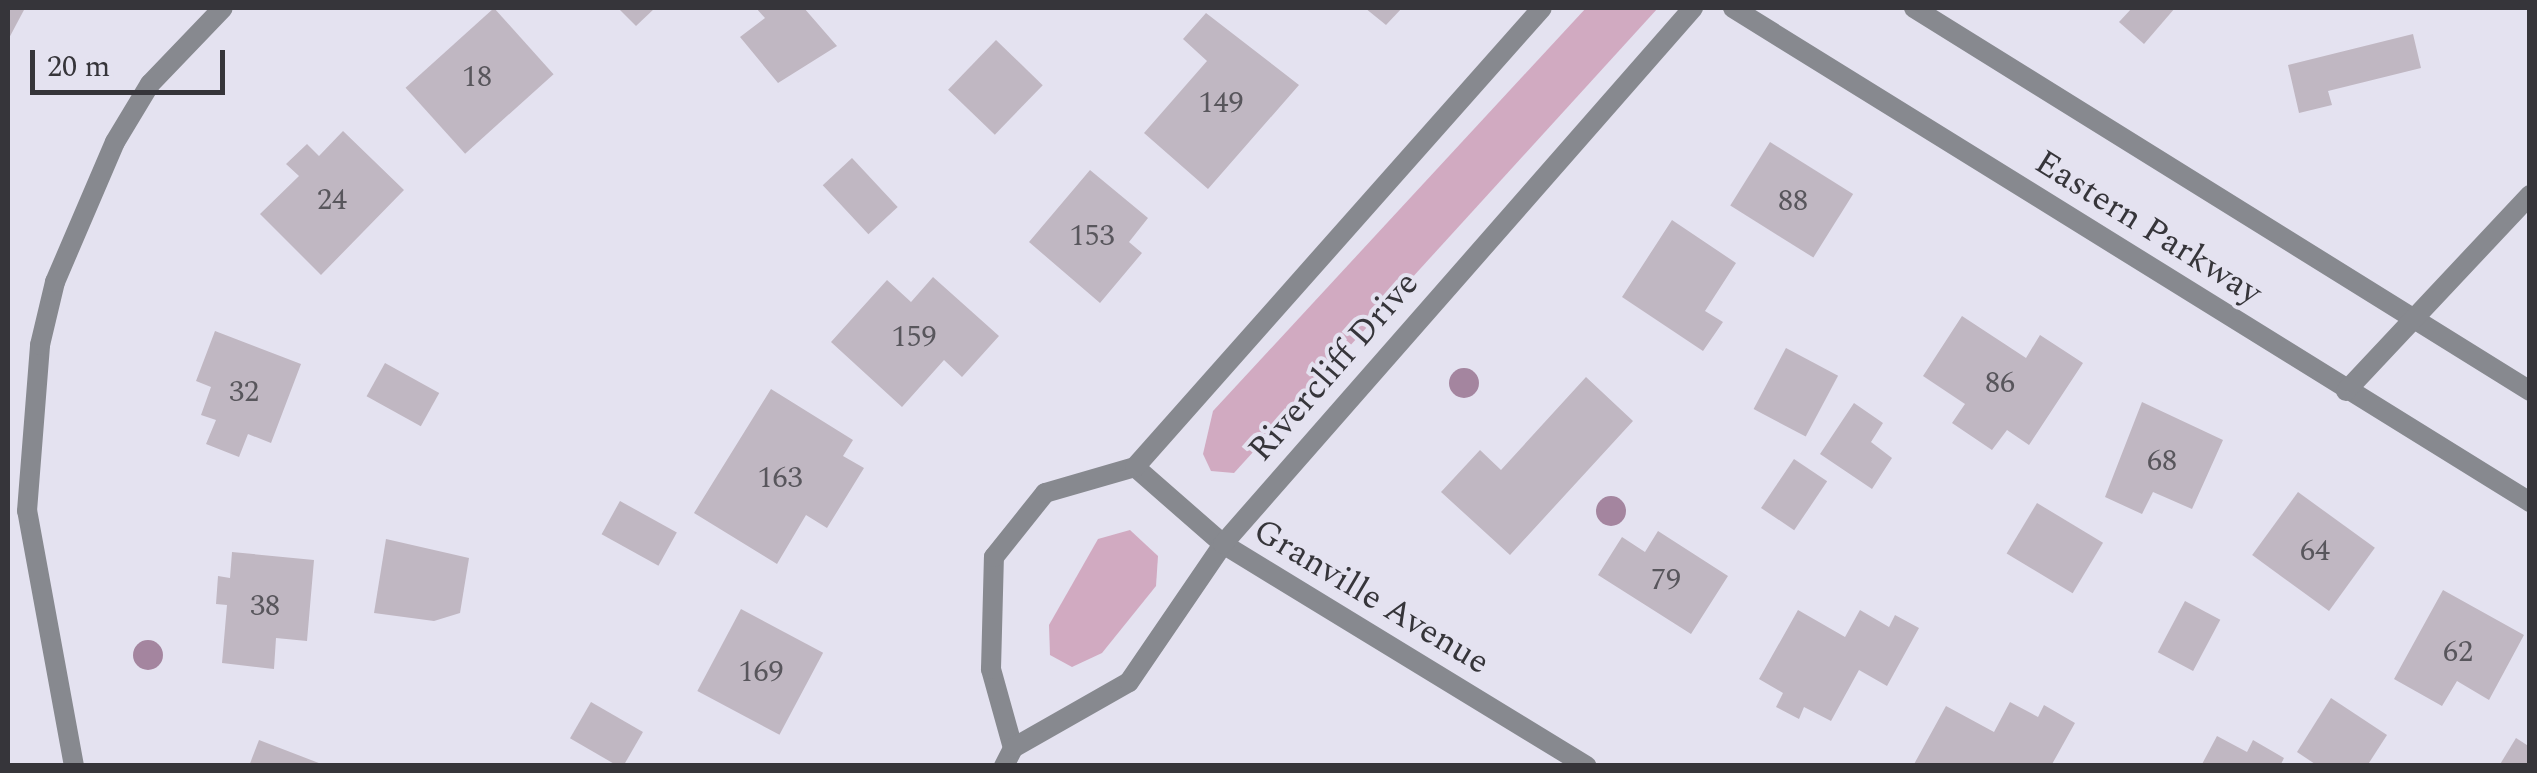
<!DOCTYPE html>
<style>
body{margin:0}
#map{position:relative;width:2537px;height:773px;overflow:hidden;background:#e4e2f0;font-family:Spectral,serif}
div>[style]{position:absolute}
.green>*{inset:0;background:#d1aac1}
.building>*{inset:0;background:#c0b7c2;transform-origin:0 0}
.street>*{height:20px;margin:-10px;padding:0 10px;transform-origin:10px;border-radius:10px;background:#87898f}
.trees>*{width:30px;height:30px;margin:-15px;border-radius:50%;background:#a4859f}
span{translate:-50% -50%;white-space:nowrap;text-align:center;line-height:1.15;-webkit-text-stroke:8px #e4e2f0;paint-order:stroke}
.number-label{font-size:30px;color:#58565c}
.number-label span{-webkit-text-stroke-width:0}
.street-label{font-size:35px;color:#36353a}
.frame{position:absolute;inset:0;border:10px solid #36353a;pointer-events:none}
.scale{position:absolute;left:30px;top:50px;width:195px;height:45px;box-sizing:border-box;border:5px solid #36353a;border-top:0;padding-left:12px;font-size:30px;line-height:35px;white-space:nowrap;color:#36353a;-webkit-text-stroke:8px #e4e2f0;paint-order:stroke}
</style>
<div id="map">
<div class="green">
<div style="clip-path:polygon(1586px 8px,1658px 8px,1234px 473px,1211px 471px,1203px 454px,1213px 411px)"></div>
<div style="clip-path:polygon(1130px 530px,1158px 556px,1156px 586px,1102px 653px,1072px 667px,1050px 655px,1049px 625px,1098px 539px)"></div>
</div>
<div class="building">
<div style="clip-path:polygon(8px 8px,25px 8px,8px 40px)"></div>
<div style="left:494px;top:8px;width:89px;height:119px;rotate:48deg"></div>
<div style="clip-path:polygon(618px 8px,655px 8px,636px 26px)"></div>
<div style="clip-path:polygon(756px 8px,804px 8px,837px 46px,778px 83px,740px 37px,765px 18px)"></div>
<div style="clip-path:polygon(1365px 8px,1402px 8px,1386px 25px)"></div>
<div style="clip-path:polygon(2132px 8px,2175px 8px,2144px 44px,2119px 22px)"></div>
<div style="clip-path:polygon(1206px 13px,1299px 85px,1208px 189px,1144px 133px,1207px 61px,1183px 39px)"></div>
<div style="clip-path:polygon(2413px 34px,2421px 68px,2328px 91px,2332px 105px,2299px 113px,2288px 65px)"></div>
<div style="left:996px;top:40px;width:65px;height:69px;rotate:44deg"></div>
<div style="clip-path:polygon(343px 131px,404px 190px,321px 275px,260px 214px,299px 176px,286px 164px,307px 144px,319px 156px)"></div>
<div style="left:1770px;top:142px;width:98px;height:75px;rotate:32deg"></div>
<div style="left:852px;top:158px;width:67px;height:40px;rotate:47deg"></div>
<div style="clip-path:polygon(1090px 170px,1148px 218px,1129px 242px,1142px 253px,1100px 303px,1029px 242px)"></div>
<div style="clip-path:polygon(1672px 220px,1736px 263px,1705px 311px,1723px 322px,1703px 351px,1622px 297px)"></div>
<div style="clip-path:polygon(933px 277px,999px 336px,962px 377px,944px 360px,902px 407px,831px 342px,887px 280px,911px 302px)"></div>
<div style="clip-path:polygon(1962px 316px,2026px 358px,2040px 335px,2083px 363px,2029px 445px,2007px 430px,1992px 450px,1952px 423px,1965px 404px,1923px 376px)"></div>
<div style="clip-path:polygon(215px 331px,301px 364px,271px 443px,248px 434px,239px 457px,206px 444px,216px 420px,201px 415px,211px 387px,196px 381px)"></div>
<div style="left:1786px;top:348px;width:59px;height:69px;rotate:28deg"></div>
<div style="left:385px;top:363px;width:62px;height:38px;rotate:29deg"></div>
<div style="clip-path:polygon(1586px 377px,1633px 421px,1510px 555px,1441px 492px,1480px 450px,1501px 470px)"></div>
<div style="clip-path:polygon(771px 389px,853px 440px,843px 456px,864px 468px,827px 528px,806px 515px,777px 564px,694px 513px)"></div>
<div style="clip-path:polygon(2142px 402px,2223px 440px,2192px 509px,2153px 492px,2142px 514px,2105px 497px)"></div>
<div style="clip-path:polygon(1854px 403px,1883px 423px,1871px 442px,1892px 458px,1872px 489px,1820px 454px)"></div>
<div style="left:1794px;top:459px;width:40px;height:59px;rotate:34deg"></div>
<div style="left:2298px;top:492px;width:95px;height:78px;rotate:36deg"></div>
<div style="left:620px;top:501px;width:65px;height:38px;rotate:29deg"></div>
<div style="left:2037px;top:503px;width:77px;height:59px;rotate:31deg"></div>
<div style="clip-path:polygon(1658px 531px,1728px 576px,1691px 634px,1598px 575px,1622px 537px,1645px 552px)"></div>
<div style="clip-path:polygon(386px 539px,469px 558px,460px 613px,434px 621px,374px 613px)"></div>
<div style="clip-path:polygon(232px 552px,314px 560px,307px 641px,276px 638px,274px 669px,222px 663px,227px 605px,216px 604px,218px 576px,230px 578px)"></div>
<div style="clip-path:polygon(2443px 590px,2524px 635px,2489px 700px,2457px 681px,2442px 706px,2394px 679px)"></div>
<div style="left:2185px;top:601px;width:40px;height:58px;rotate:28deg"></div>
<div style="left:741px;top:609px;width:93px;height:93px;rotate:28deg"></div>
<div style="clip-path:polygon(1798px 610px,1845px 637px,1860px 610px,1889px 627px,1895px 615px,1919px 628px,1887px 686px,1859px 670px,1831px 721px,1804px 707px,1799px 719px,1776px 707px,1783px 693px,1759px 679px)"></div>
<div style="clip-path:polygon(2331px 698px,2387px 735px,2367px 766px,2318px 766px,2297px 752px)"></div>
<div style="left:591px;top:702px;width:60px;height:42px;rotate:30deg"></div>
<div style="clip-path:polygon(2010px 702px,2038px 717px,2044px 705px,2075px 723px,2051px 766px,1913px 766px,1946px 706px,1994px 732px)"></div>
<div style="clip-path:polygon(2217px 736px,2247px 752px,2253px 740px,2284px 758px,2280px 766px,2201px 766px)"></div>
<div style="clip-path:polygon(2516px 738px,2530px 747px,2530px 766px,2499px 766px)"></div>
<div style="clip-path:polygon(259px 740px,324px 765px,324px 766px,249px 766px)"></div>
</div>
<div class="street">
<div style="left:1733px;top:8px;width:938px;rotate:31.79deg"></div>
<div style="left:1914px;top:8px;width:725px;rotate:31.87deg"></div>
<div style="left:2346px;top:391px;width:269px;rotate:-46.8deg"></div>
<div style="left:1135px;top:467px;width:117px;rotate:41.2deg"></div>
<div style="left:1223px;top:544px;width:426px;rotate:31.4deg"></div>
<div style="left:1013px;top:748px;width:82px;rotate:-105.6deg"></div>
<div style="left:991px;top:669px;width:112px;rotate:-88.5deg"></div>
<div style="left:994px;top:557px;width:82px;rotate:-51.4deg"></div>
<div style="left:1045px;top:493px;width:94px;rotate:-16.1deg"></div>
<div style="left:1135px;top:467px;width:613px;rotate:-48.44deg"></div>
<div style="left:74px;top:766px;width:259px;rotate:-100.4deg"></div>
<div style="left:27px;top:511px;width:167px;rotate:-85.5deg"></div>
<div style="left:40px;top:345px;width:65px;rotate:-76.6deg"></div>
<div style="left:55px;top:282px;width:152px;rotate:-66.8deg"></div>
<div style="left:115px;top:142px;width:68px;rotate:-58.9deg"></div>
<div style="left:150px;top:84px;width:105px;rotate:-46.2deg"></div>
<div style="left:1004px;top:766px;width:20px;rotate:-63deg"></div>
<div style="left:1013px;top:748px;width:133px;rotate:-29.6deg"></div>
<div style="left:1129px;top:682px;width:167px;rotate:-55.7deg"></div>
<div style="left:1223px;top:544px;width:713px;rotate:-48.75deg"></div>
</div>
<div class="trees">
<div style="left:1464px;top:383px"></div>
<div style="left:1611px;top:511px"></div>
<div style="left:148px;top:655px"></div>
</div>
<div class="number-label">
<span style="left:477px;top:77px">18</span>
<span style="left:1221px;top:103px">149</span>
<span style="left:332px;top:200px">24</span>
<span style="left:1793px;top:201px">88</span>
<span style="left:1092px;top:236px">153</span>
<span style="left:914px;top:337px">159</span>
<span style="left:2000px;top:383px">86</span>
<span style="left:244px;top:392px">32</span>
<span style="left:2162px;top:461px">68</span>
<span style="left:780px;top:478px">163</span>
<span style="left:2315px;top:551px">64</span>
<span style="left:1666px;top:580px">79</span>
<span style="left:265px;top:606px">38</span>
<span style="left:2458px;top:652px">62</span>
<span style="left:761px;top:672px">169</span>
</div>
<div class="street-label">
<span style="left:2148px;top:228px;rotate:32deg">Eastern Parkway</span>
<span style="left:1334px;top:367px;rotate:-49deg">Rivercliff Drive</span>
<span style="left:1371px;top:597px;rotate:31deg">Granville Avenue</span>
</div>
<div class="frame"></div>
<div class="scale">20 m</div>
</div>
